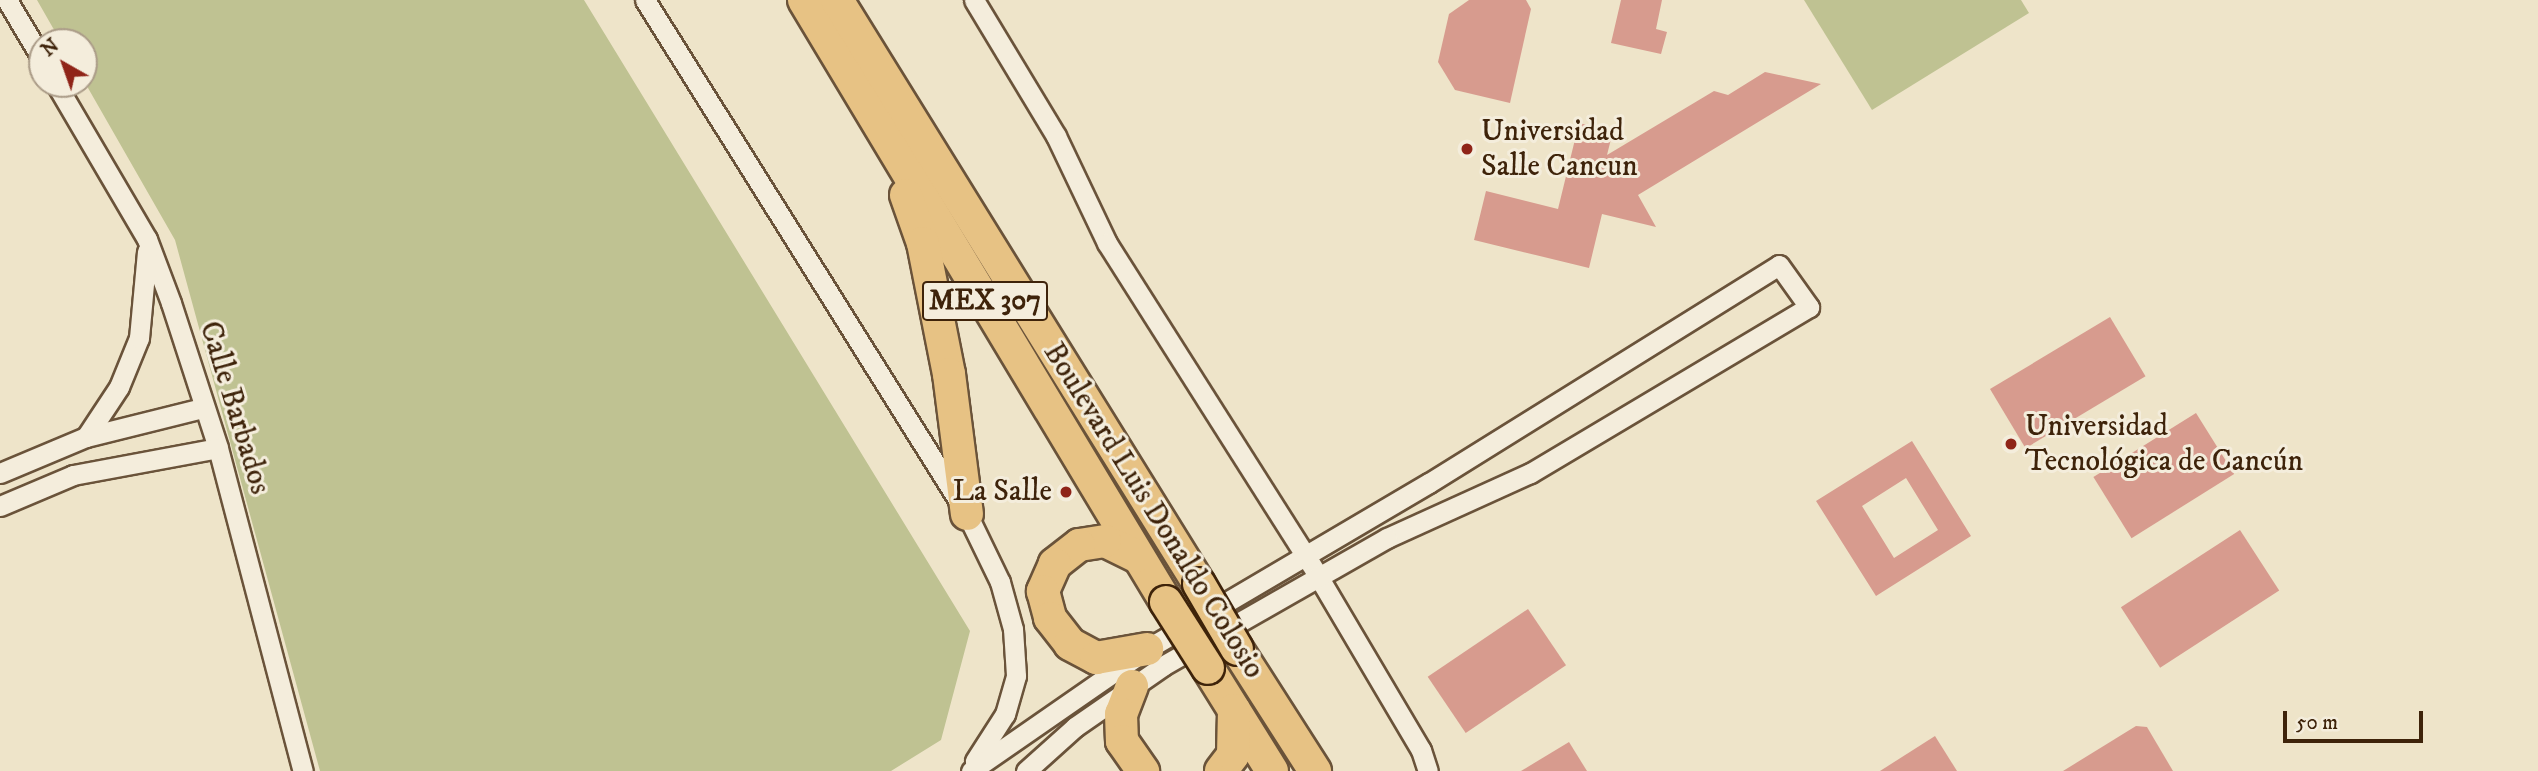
<!DOCTYPE html>
<meta charset="utf-8">
<style>
body{margin:0}
#map{position:relative;width:2538px;height:771px;overflow:hidden;background:#eee4c9;font-family:"IM FELL DW Pica",serif}
div>[style]{position:absolute}
.green>*{inset:0;background:#bfc292}
.building>*{inset:0;background:#d79b8e;transform-origin:0 0}
.roads{filter:drop-shadow(2px 0 #6a533a) drop-shadow(-2px 0 #6a533a) drop-shadow(0 2px #6a533a) drop-shadow(0 -2px #6a533a)}
.street>*{height:19px;margin:-9.5px;padding:0 9.5px;transform-origin:9.5px;border-radius:9.5px;background:#f4eddc}
.primary>*{height:32px;margin:-16px;padding:0 16px;transform-origin:16px;border-radius:16px;background:#e7c284}
.bridges{filter:drop-shadow(2px 0 #3e230a) drop-shadow(-2px 0 #3e230a) drop-shadow(0 2px #3e230a) drop-shadow(0 -2px #3e230a)}
.primary-bridge>*{height:32px;margin:-16px;padding:0 16px;transform-origin:16px;border-radius:16px;background:#e7c284}
.dots>*{width:19px;height:19px;translate:-50% -50%;box-sizing:border-box;border:4px solid #f4eddc;border-radius:50%}
span{translate:-50% -50%;white-space:nowrap;text-align:center;line-height:1.15;-webkit-text-stroke:6px #f4eddc;paint-order:stroke}
.shield-label span{padding:2px 5px;background:#f4eddc;border:2px solid;border-radius:5px;-webkit-text-stroke-width:0}
.shield-label{font-size:28px;color:#3e230a;font-weight:700}
.poi-label{font-size:30px;color:#3e230a}
.left{translate:0 -50%;text-align:left}
.right{translate:-100% -50%;text-align:right}
.street-label{font-size:30px;color:#3e230a}
.north{position:absolute;left:28px;top:28px;width:70px;height:70px;box-sizing:border-box;background:#f4eddc;border:2px solid #ab9c88;border-radius:50%;rotate:320deg;font-size:19px;font-weight:700;line-height:28px;text-align:center;color:#3e230a}
.north::after{content:'';display:block;margin:auto;width:24px;height:32px;background:#8f2418;clip-path:polygon(50% 0,100% 100%,50% 72%,0 100%)}
.scale{position:absolute;left:2283px;top:711px;width:140px;height:32px;box-sizing:border-box;border:4px solid #3e230a;border-top:0;padding-left:9px;font-size:21px;line-height:24px;white-space:nowrap;color:#3e230a;-webkit-text-stroke:5px #f4eddc;paint-order:stroke}
</style>
<div id="map">
<div class="green">
<div style="clip-path:polygon(37px 0,584px 0,970px 631px,941px 740px,891px 771px,320px 771px,175px 240px,84px 81px,84px 42px,61px 42px)"></div>
<div style="clip-path:polygon(1804px 0,2021px 0,2029px 13px,1872px 110px)"></div>
</div>
<div class="building">
<div style="clip-path:polygon(1469px 0,1526px 0,1531px 9px,1510px 103px,1455px 90px,1438px 62px,1449px 14px)"></div>
<div style="clip-path:polygon(1621px 0,1662px 0,1656px 29px,1667px 32px,1661px 54px,1611px 43px)"></div>
<div style="clip-path:polygon(1765px 72px,1821px 84px,1638px 195px,1656px 227px,1602px 214px,1589px 268px,1474px 240px,1486px 191px,1558px 209px,1579px 123px,1613px 131px,1607px 155px,1714px 91px,1728px 95px)"></div>
<div style="left:2110px;top:317px;width:69px;height:140px;rotate:59deg"></div>
<div style="left:2196px;top:413px;width:72px;height:121px;rotate:58deg"></div>
<div style="clip-path:polygon(evenodd,1912px 441px,1971px 536px,1876px 596px,1816px 501px,1912px 441px,1906px 478px,1938px 530px,1894px 558px,1862px 506px,1906px 478px)"></div>
<div style="left:2240px;top:530px;width:72px;height:142px;rotate:57deg"></div>
<div style="left:1528px;top:609px;width:68px;height:121px;rotate:56deg"></div>
<div style="clip-path:polygon(2136px 726px,2147px 727px,2173px 771px,2063px 771px)"></div>
<div style="clip-path:polygon(1935px 736px,1957px 771px,1880px 771px)"></div>
<div style="clip-path:polygon(1569px 742px,1587px 771px,1521px 771px)"></div>
</div>
<div class="roads">
<div class="street">
<div style="left:7px;top:0;width:69px;rotate:59.3deg"></div>
<div style="left:645px;top:0;width:607px;rotate:57.93deg"></div>
<div style="left:967px;top:514px;width:76px;rotate:64.1deg"></div>
<div style="left:1000px;top:582px;width:49px;rotate:74.5deg"></div>
<div style="left:1013px;top:629px;width:47px;rotate:86.3deg"></div>
<div style="left:1016px;top:676px;width:40px;rotate:106deg"></div>
<div style="left:1005px;top:714px;width:56px;rotate:122.6deg"></div>
<div style="left:974px;top:0;width:159px;rotate:58.9deg"></div>
<div style="left:1056px;top:136px;width:119px;rotate:64.5deg"></div>
<div style="left:1107px;top:243px;width:394px;rotate:57.6deg"></div>
<div style="left:1318px;top:576px;width:202px;rotate:59.4deg"></div>
<div style="left:1421px;top:750px;width:22px;rotate:72deg"></div>
<div style="left:56px;top:84px;width:180px;rotate:59.6deg"></div>
<div style="left:147px;top:239px;width:68px;rotate:69.4deg"></div>
<div style="left:171px;top:303px;width:152px;rotate:72deg"></div>
<div style="left:218px;top:448px;width:334px;rotate:75.3deg"></div>
<div style="left:86px;top:437px;width:60px;rotate:-56.6deg"></div>
<div style="left:119px;top:387px;width:53px;rotate:-67.8deg"></div>
<div style="left:139px;top:338px;width:87px;rotate:-84.7deg"></div>
<div style="left:0;top:473px;width:93px;rotate:-22.7deg"></div>
<div style="left:86px;top:437px;width:120px;rotate:-14deg"></div>
<div style="left:0;top:506px;width:79px;rotate:-23deg"></div>
<div style="left:73px;top:475px;width:147px;rotate:-10.5deg"></div>
<div style="left:971px;top:771px;width:214px;rotate:-34.7deg"></div>
<div style="left:1147px;top:649px;width:327px;rotate:-30.5deg"></div>
<div style="left:1429px;top:483px;width:412px;rotate:-31.9deg"></div>
<div style="left:1779px;top:265px;width:52px;rotate:54.5deg"></div>
<div style="left:1809px;top:307px;width:325px;rotate:149.2deg"></div>
<div style="left:1530px;top:473px;width:157px;rotate:155.6deg"></div>
<div style="left:1387px;top:538px;width:258px;rotate:150.3deg"></div>
<div style="left:1163px;top:666px;width:107px;rotate:145.3deg"></div>
<div style="left:1075px;top:727px;width:66px;rotate:138.1deg"></div>
</div>
<div class="primary">
<div style="left:804px;top:0;width:702px;rotate:58.98deg"></div>
<div style="left:837px;top:0;width:687px;rotate:58.21deg"></div>
<div style="left:906px;top:195px;width:51px;rotate:70.5deg"></div>
<div style="left:923px;top:243px;width:134px;rotate:78.8deg"></div>
<div style="left:949px;top:374px;width:141px;rotate:82.7deg"></div>
<div style="left:1136px;top:556px;width:34px;rotate:-154deg"></div>
<div style="left:1105px;top:541px;width:26px;rotate:171deg"></div>
<div style="left:1079px;top:545px;width:31px;rotate:142deg"></div>
<div style="left:1055px;top:564px;width:30px;rotate:114deg"></div>
<div style="left:1043px;top:591px;width:28px;rotate:75deg"></div>
<div style="left:1050px;top:618px;width:33px;rotate:52deg"></div>
<div style="left:1070px;top:644px;width:30px;rotate:28deg"></div>
<div style="left:1096px;top:658px;width:52px;rotate:-10deg"></div>
<div style="left:1237px;top:649px;width:145px;rotate:57.4deg"></div>
<div style="left:1208px;top:668px;width:121px;rotate:58.1deg"></div>
<div style="left:1132px;top:686px;width:30px;rotate:111deg"></div>
<div style="left:1121px;top:714px;width:27px;rotate:88deg"></div>
<div style="left:1122px;top:741px;width:37px;rotate:55deg"></div>
<div style="left:1221px;top:771px;width:20px;rotate:-53deg"></div>
<div style="left:1233px;top:755px;width:45px;rotate:-88.7deg"></div>
</div>
</div>
<div class="bridges">
<div class="primary-bridge">
<div style="left:1199px;top:584px;width:75px;rotate:59.7deg"></div>
<div style="left:1166px;top:602px;width:78px;rotate:57.5deg"></div>
</div>
</div>
<div class="dots">
<div style="left:1467px;top:149px;background:#8f2418"></div>
<div style="left:2011px;top:444px;background:#8f2418"></div>
<div style="left:1066px;top:492px;background:#8f2418"></div>
</div>
<div class="shield-label">
<span style="left:985px;top:301px">MEX 307</span>
</div>
<div class="poi-label">
<span class="left" style="left:1481px;top:149px">Universidad<br>Salle Cancun</span>
<span class="left" style="left:2025px;top:444px">Universidad<br>Tecnológica de Cancún</span>
<span class="right" style="left:1052px;top:492px">La Salle</span>
</div>
<div class="street-label">
<span style="left:234px;top:408px;rotate:73deg">Calle Barbados</span>
<span style="left:1153px;top:511px;rotate:58deg">Boulevard Luis Donaldo Colosio</span>
</div>
<div class="north">N</div>
<div class="scale">50 m</div>
</div>
